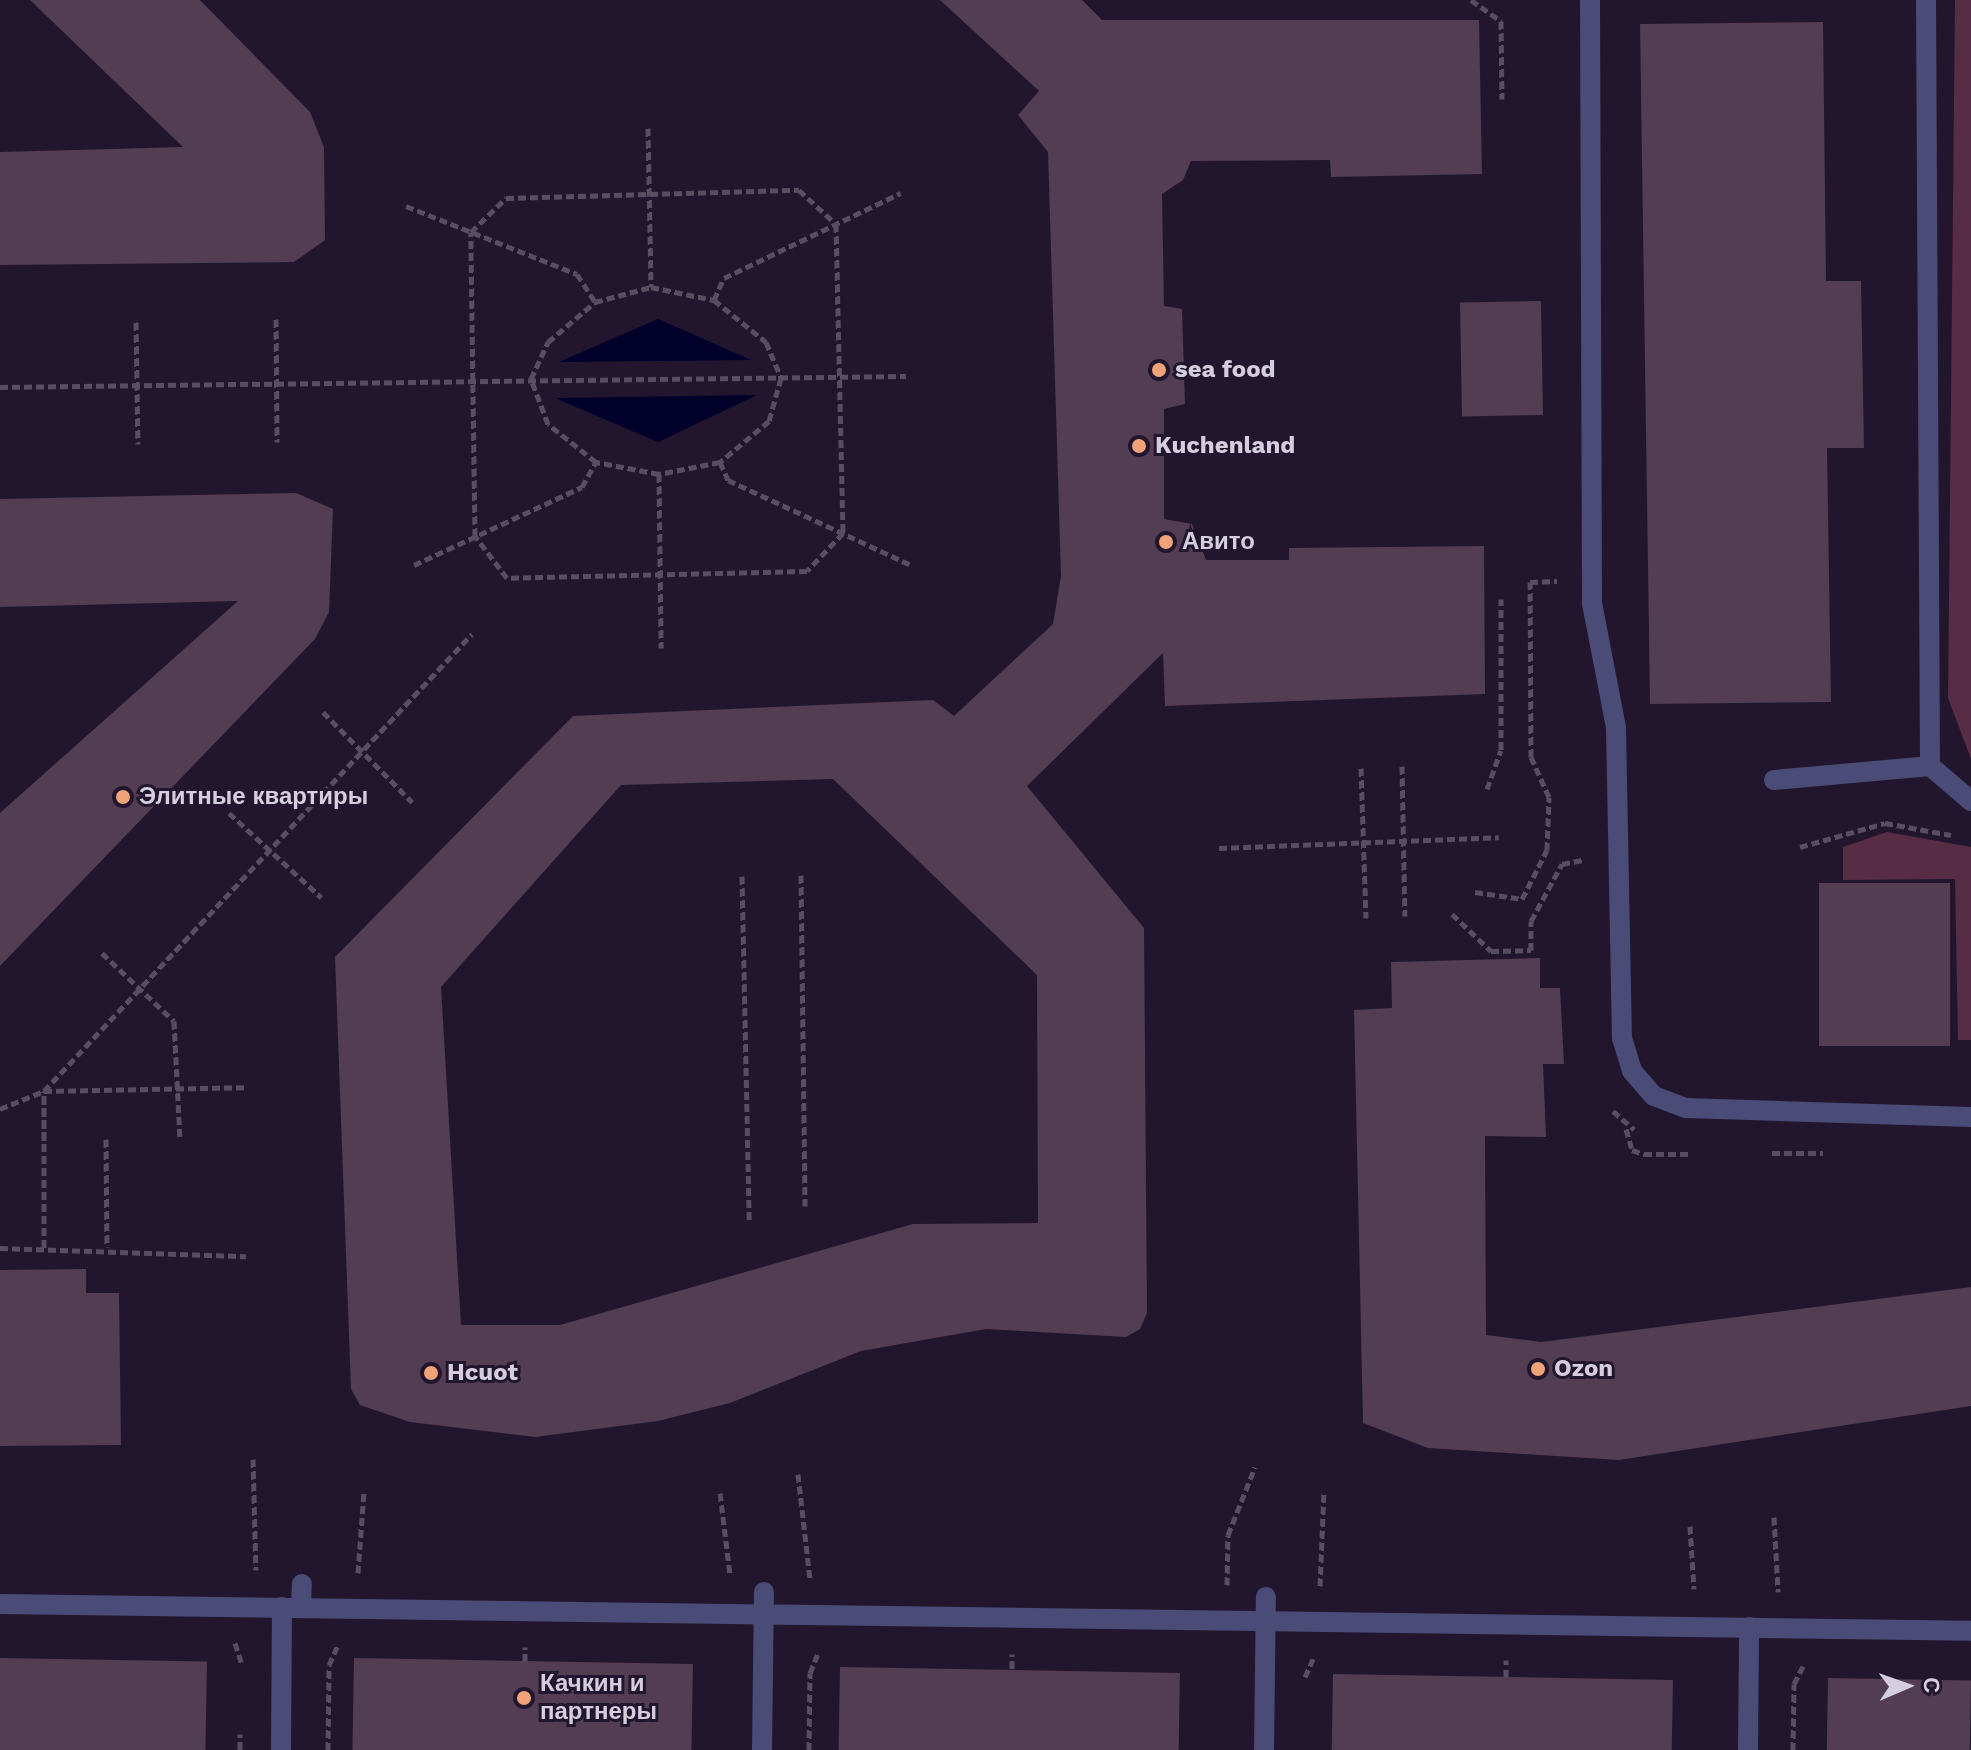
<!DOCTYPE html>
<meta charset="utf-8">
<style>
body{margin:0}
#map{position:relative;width:1971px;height:1750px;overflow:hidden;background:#21162d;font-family:"Work Sans",sans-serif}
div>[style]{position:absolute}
.green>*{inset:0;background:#572c45}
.water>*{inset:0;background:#00002b}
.building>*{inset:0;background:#523d53;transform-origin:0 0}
.path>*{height:5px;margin-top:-2.5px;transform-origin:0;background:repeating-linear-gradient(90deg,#574e62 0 8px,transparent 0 12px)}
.service>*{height:20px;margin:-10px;padding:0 10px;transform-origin:10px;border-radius:10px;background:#4b4b77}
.dots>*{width:22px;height:22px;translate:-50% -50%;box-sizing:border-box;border:4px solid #21162d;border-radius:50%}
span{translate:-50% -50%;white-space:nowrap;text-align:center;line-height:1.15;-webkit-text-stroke:6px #21162d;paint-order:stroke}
.poi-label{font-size:24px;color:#d4cede;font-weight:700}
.left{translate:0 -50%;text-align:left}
.north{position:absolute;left:1867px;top:1646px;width:80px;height:80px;-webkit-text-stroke:6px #21162d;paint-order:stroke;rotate:88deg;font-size:22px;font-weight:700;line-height:32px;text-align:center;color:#d4cede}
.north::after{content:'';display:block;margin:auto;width:28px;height:36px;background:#d4cede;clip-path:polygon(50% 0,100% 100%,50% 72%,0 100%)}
</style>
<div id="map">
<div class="green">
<div style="clip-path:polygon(1955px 0,1971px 0,1971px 759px,1948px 698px)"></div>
<div style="clip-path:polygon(1887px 832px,1971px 847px,1971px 1040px,1958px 1040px,1955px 879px,1843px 880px,1843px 847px)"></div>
</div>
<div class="water">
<div style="clip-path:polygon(658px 319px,751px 360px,559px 362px)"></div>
<div style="clip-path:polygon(757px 395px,658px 442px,555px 398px)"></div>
</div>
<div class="building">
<div style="clip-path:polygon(30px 0,200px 0,310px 112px,324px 147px,325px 240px,294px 262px,0 265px,0 152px,183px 147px)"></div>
<div style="clip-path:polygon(evenodd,940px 0,1082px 0,1102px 20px,1479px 20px,1482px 174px,1331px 177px,1330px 160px,1191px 161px,1183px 180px,1162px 194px,1164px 306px,1182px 309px,1185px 404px,1164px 409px,1164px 519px,1192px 524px,1206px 560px,1289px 560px,1289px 548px,1484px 546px,1485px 694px,1165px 706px,1163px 653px,1027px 786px,1144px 928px,1147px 1313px,1140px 1329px,1126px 1337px,986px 1329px,861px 1351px,730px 1403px,658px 1421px,535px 1437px,410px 1422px,360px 1405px,351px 1389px,335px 957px,573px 716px,933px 700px,954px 716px,1053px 624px,1061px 576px,1048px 152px,1018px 115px,1039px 91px,940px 0,833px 779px,1037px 975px,1038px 1223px,913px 1224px,560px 1325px,461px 1325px,441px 987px,621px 785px,833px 779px)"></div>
<div style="clip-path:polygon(1823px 22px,1826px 281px,1861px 281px,1864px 448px,1827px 448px,1831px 702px,1650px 704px,1640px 24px)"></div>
<div style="left:1541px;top:301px;width:114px;height:81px;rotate:89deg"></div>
<div style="clip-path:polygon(296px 493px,333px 509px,329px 612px,315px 639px,0 966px,0 813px,238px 601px,0 607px,0 499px)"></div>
<div style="left:1950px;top:883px;width:163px;height:131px;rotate:90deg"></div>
<div style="clip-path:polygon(1540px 958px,1540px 988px,1560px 988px,1564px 1064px,1543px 1064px,1546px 1137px,1485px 1136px,1486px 1335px,1541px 1342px,1971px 1287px,1971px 1406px,1619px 1460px,1428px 1448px,1363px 1423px,1354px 1010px,1392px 1008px,1391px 962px)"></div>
<div style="clip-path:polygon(86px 1269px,86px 1293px,119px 1293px,121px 1445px,0 1446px,0 1270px)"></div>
<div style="left:0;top:1658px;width:207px;height:92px;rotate:1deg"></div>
<div style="left:354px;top:1658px;width:339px;height:92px;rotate:1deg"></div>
<div style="left:840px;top:1667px;width:340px;height:83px;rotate:1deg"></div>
<div style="left:1333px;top:1674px;width:340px;height:76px;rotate:1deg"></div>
<div style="left:1828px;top:1678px;width:143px;height:72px;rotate:1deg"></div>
</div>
<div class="path">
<div style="left:1471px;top:0;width:37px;rotate:35deg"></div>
<div style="left:1501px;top:21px;width:78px;rotate:89.3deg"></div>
<div style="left:648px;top:128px;width:159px;rotate:88.9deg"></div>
<div style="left:799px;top:190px;width:50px;rotate:42.6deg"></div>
<div style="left:836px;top:224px;width:309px;rotate:88.7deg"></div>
<div style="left:843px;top:533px;width:52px;rotate:133.5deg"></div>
<div style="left:807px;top:571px;width:300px;rotate:178.7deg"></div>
<div style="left:507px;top:578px;width:53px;rotate:-127.3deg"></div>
<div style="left:475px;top:536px;width:304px;rotate:-90.8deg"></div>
<div style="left:471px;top:232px;width:49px;rotate:-44.2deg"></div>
<div style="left:506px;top:198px;width:293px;rotate:-1.6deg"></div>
<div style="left:406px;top:206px;width:184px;rotate:21.7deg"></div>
<div style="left:577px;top:274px;width:33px;rotate:57deg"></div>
<div style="left:651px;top:287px;width:64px;rotate:11.7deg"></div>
<div style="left:714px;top:300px;width:67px;rotate:38.9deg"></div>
<div style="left:766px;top:342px;width:39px;rotate:67deg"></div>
<div style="left:781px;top:378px;width:45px;rotate:105.6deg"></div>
<div style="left:769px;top:421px;width:64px;rotate:140.1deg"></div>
<div style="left:720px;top:462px;width:62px;rotate:168.9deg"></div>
<div style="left:659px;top:474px;width:64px;rotate:-169.2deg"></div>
<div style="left:596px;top:462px;width:61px;rotate:-141.6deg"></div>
<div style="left:548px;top:424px;width:48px;rotate:-110.7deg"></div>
<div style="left:531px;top:379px;width:41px;rotate:-65.3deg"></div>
<div style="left:548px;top:342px;width:62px;rotate:-40.4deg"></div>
<div style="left:595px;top:302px;width:58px;rotate:-15deg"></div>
<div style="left:714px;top:300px;width:24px;rotate:-66deg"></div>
<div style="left:724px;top:278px;width:196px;rotate:-25.7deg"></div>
<div style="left:276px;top:319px;width:123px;rotate:89.5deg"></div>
<div style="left:136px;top:322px;width:122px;rotate:89.1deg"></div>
<div style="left:0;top:387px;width:906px;rotate:-0.7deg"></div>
<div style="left:720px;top:462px;width:20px;rotate:66deg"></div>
<div style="left:728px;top:480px;width:200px;rotate:24.9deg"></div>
<div style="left:659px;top:474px;width:174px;rotate:89.3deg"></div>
<div style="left:414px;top:565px;width:185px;rotate:-24.9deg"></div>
<div style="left:582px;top:487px;width:29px;rotate:-61deg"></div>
<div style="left:323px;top:712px;width:127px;rotate:45.3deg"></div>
<div style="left:1402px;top:766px;width:150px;rotate:88.9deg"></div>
<div style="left:1361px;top:768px;width:150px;rotate:88.1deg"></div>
<div style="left:1487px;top:789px;width:41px;rotate:-70.3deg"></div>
<div style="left:1501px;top:750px;width:151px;rotate:-90deg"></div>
<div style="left:229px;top:813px;width:125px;rotate:42.4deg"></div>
<div style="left:1800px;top:847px;width:88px;rotate:-15.8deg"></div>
<div style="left:1885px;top:823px;width:67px;rotate:10.3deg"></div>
<div style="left:1219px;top:848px;width:280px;rotate:-2.2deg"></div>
<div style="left:801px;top:875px;width:331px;rotate:89.3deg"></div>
<div style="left:742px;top:876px;width:346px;rotate:88.8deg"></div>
<div style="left:1475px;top:892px;width:48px;rotate:8.5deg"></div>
<div style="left:1522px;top:899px;width:55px;rotate:-63deg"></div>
<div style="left:1547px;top:850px;width:53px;rotate:-87.8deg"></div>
<div style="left:1549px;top:797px;width:44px;rotate:-114.2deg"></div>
<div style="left:1531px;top:757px;width:175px;rotate:-90.3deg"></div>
<div style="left:1530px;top:582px;width:27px;rotate:-2deg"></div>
<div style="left:1452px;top:914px;width:54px;rotate:43.5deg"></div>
<div style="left:1491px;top:951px;width:40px;rotate:-1.4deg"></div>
<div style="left:1531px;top:950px;width:29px;rotate:-90deg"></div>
<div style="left:1531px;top:921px;width:65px;rotate:-61.5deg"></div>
<div style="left:1562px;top:864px;width:21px;rotate:-11deg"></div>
<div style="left:102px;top:953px;width:99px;rotate:43.4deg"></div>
<div style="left:174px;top:1021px;width:117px;rotate:87.1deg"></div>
<div style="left:0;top:1109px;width:48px;rotate:-22.2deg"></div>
<div style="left:44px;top:1091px;width:626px;rotate:-46.88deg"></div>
<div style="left:1613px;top:1111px;width:28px;rotate:41deg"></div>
<div style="left:1626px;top:1129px;width:22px;rotate:74deg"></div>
<div style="left:1632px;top:1150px;width:13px;rotate:18deg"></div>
<div style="left:1644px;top:1154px;width:47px"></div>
<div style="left:106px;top:1139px;width:108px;rotate:89.5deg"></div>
<div style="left:1772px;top:1153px;width:51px"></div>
<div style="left:0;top:1248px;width:246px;rotate:1.9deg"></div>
<div style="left:44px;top:1248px;width:157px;rotate:-90deg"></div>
<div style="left:44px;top:1091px;width:201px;rotate:-1.1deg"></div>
<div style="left:253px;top:1459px;width:111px;rotate:88.5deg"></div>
<div style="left:798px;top:1474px;width:107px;rotate:83.5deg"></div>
<div style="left:720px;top:1493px;width:83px;rotate:83deg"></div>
<div style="left:1774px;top:1517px;width:75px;rotate:86.9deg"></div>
<div style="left:1690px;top:1526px;width:63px;rotate:86.4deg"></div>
<div style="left:358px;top:1573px;width:82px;rotate:-85.8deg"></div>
<div style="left:1227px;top:1585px;width:50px;rotate:-88.9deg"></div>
<div style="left:1228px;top:1535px;width:73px;rotate:-68.3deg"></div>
<div style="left:1320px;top:1586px;width:94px;rotate:-87.6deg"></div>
<div style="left:235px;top:1643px;width:22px;rotate:72deg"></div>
<div style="left:525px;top:1661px;width:14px;rotate:-90deg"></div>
<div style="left:1012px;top:1669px;width:15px;rotate:-90deg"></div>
<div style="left:1305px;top:1677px;width:22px;rotate:-66deg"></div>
<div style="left:1506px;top:1677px;width:17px;rotate:-90deg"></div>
<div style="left:240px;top:1750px;width:16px;rotate:-90deg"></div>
<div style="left:328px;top:1750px;width:85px;rotate:-89.3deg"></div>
<div style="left:329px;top:1665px;width:22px;rotate:-66deg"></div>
<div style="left:809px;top:1750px;width:77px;rotate:-89.3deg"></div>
<div style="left:810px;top:1673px;width:22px;rotate:-68deg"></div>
<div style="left:1793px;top:1750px;width:66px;rotate:-89.1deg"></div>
<div style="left:1794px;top:1684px;width:20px;rotate:-63deg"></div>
</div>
<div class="service">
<div style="left:1590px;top:0;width:603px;rotate:89.81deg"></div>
<div style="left:1592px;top:603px;width:127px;rotate:79.1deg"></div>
<div style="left:1616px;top:728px;width:310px;rotate:88.9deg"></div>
<div style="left:1622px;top:1038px;width:34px;rotate:73deg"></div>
<div style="left:1632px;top:1071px;width:33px;rotate:49deg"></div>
<div style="left:1654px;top:1096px;width:34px;rotate:21deg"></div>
<div style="left:1686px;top:1108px;width:285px;rotate:1.8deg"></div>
<div style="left:1926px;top:0;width:766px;rotate:89.7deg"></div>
<div style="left:1930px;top:766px;width:54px;rotate:40.5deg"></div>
<div style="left:1774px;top:780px;width:157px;rotate:-5.1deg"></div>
<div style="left:0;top:1604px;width:1971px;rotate:0.78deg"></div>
<div style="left:301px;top:1608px;width:24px;rotate:-88deg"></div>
<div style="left:281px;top:1750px;width:143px;rotate:-89.6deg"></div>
<div style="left:762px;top:1750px;width:158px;rotate:-89.3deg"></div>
<div style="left:1264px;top:1750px;width:153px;rotate:-89.3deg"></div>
<div style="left:1748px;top:1750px;width:123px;rotate:-89.5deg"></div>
</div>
<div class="dots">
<div style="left:1159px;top:370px;background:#f0a279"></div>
<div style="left:1139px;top:446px;background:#f0a279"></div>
<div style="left:1166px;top:542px;background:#f0a279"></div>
<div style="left:123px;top:797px;background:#f0a279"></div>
<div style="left:1538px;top:1369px;background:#f0a279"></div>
<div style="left:431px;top:1373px;background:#f0a279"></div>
<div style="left:524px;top:1698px;background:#f0a279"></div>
</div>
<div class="poi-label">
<span class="left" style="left:1175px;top:370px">sea food</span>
<span class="left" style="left:1155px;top:446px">Kuchenland</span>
<span class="left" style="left:1182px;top:542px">Авито</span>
<span class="left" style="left:139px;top:797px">Элитные квартиры</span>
<span class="left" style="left:1554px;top:1369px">Ozon</span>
<span class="left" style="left:447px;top:1373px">Hcuot</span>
<span class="left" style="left:540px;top:1698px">Качкин и<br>партнеры</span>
</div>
<div class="north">С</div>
</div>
